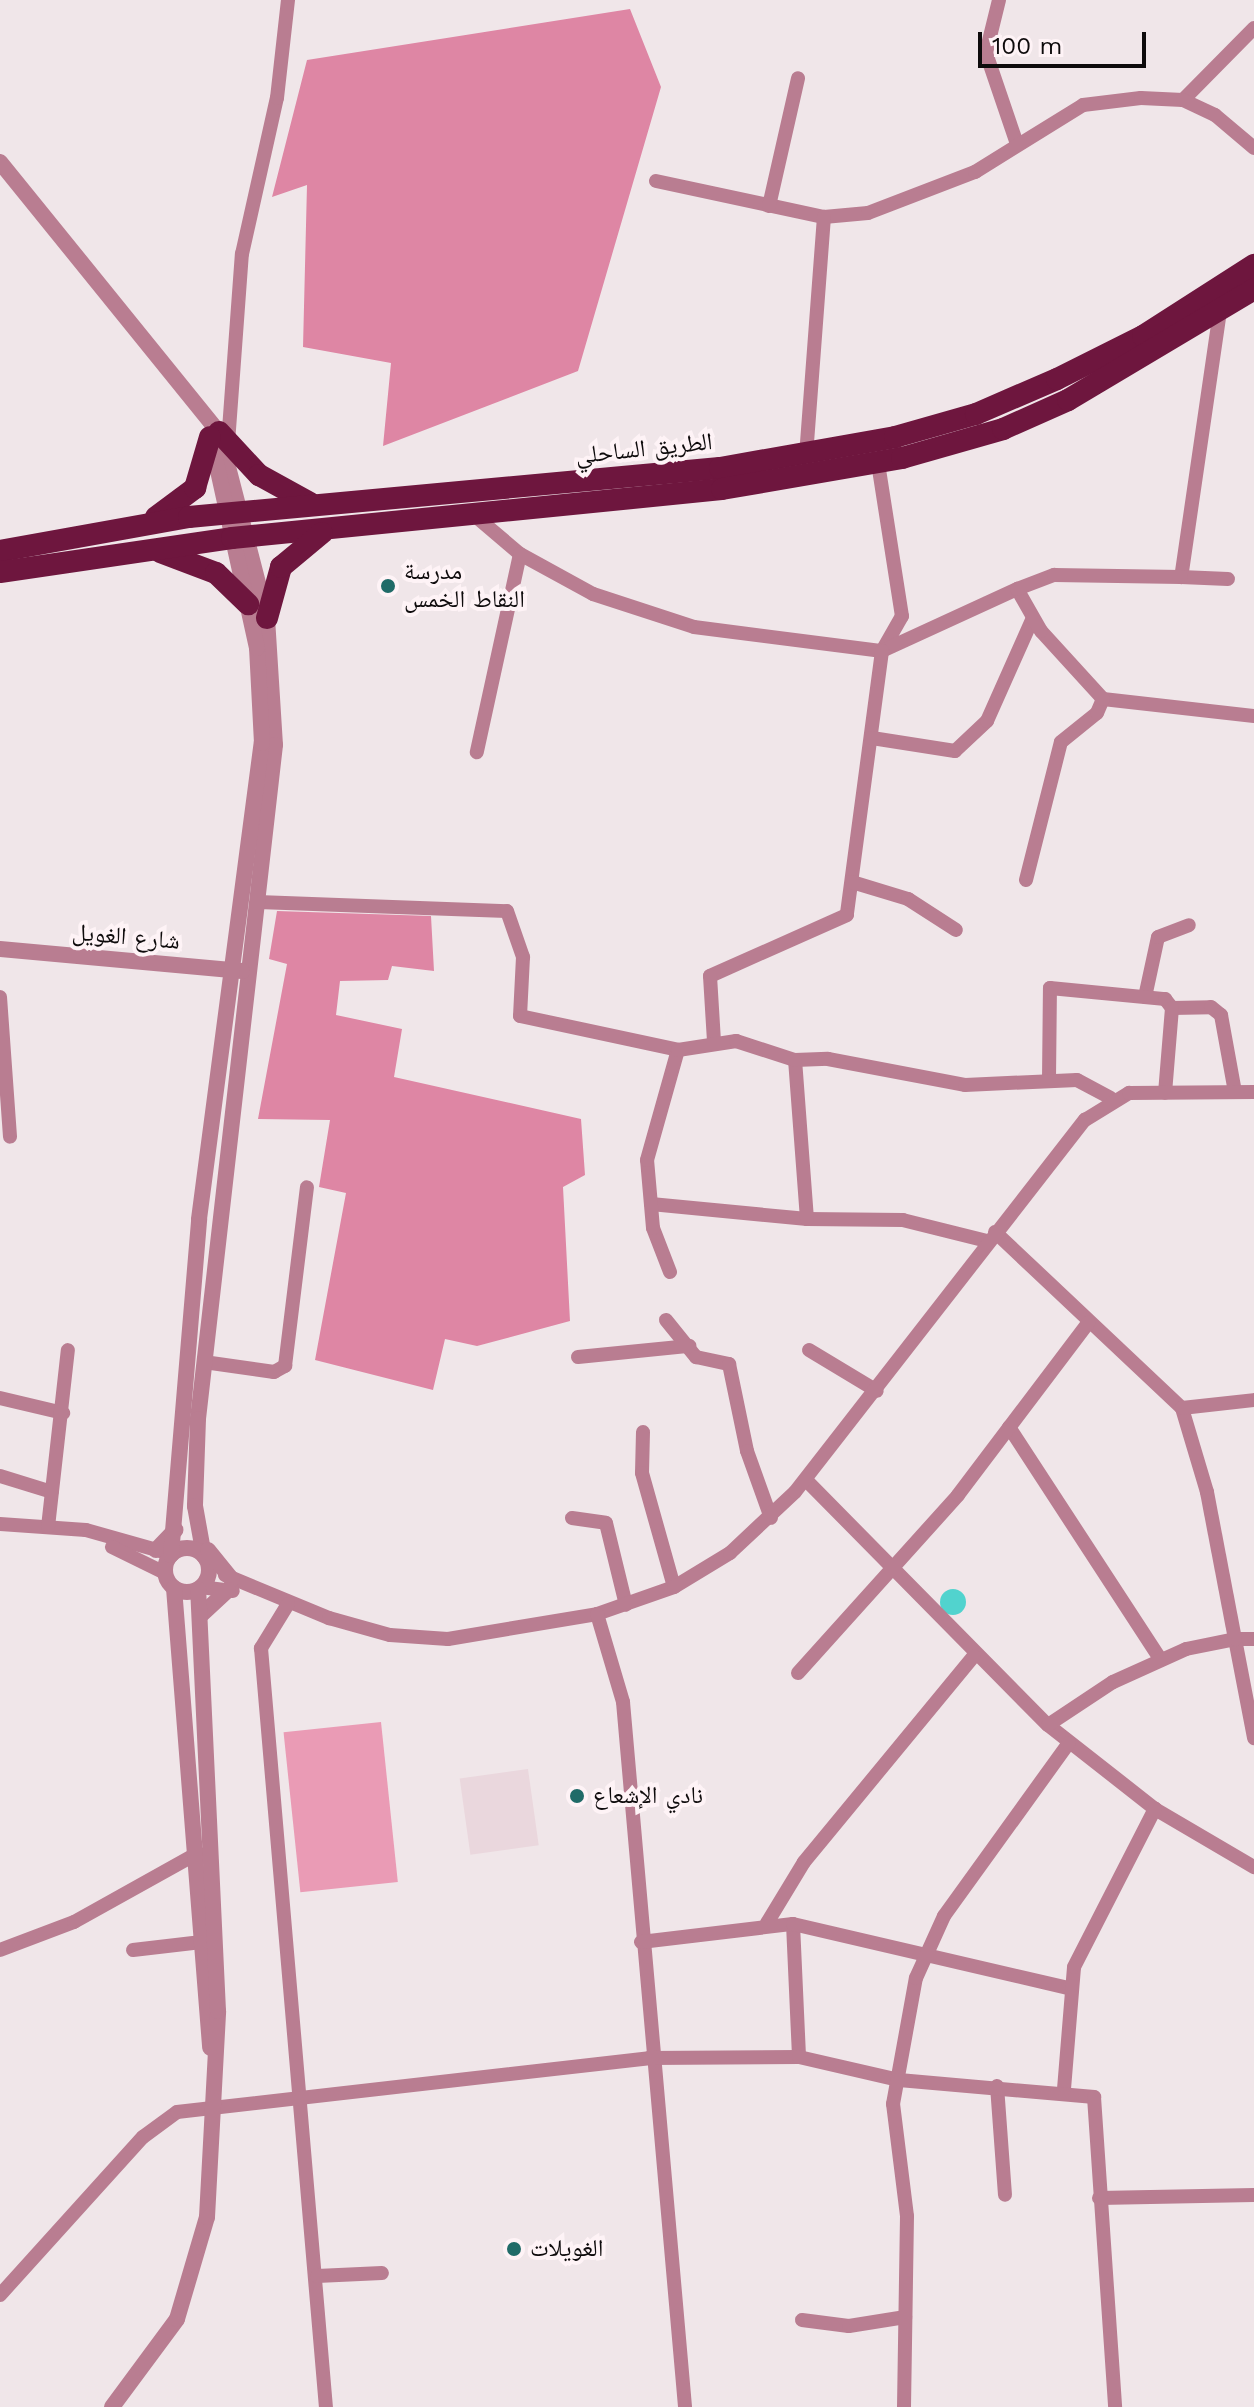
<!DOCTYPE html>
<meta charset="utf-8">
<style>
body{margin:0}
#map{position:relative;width:1254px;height:2407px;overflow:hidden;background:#f0e6e9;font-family:"Work Sans","Noto Naskh Arabic",sans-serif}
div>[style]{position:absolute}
.built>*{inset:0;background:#ead7dd;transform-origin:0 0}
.green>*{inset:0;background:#ea9bb5;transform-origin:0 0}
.forest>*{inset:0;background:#de86a4}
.water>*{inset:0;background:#51d3ce}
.round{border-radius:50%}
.minor>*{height:14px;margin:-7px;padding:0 7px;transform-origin:7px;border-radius:7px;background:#b97d91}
.tertiary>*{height:16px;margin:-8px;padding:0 8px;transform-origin:8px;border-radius:8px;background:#b97d91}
.tertiary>.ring{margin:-8px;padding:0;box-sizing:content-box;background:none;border:16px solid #b97d91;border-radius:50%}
.trunk>*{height:22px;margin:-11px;padding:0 11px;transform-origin:11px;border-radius:11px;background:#6e163e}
.dots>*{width:22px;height:22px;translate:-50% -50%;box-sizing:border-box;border:4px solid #fef3f6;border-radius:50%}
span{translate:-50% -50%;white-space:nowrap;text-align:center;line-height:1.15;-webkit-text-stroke:8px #fef3f6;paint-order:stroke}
.street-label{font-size:24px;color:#0e0b0c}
.poi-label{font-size:24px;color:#0e0b0c}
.left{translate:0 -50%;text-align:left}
.scale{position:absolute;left:978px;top:32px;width:168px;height:36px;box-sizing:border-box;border:4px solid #0e0b0c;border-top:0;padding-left:10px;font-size:24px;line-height:28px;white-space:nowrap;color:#0e0b0c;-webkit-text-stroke:6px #fef3f6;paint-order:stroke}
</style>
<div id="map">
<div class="built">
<div style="left:528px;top:1769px;width:77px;height:69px;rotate:82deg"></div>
</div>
<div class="green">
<div style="left:381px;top:1722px;width:161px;height:98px;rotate:84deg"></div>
</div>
<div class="forest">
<div style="clip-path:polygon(630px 9px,661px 87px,578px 371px,383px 446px,391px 363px,303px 347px,307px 185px,272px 197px,307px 60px)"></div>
<div style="clip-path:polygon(277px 911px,431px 916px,434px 971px,392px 966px,388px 980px,340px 981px,336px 1015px,402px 1029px,394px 1077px,581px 1119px,585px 1175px,563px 1187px,570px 1321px,477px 1346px,445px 1339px,433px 1390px,315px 1360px,346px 1193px,319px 1187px,330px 1120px,258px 1119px,287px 964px,269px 959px)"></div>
</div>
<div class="water">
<div class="round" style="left:940px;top:1589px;width:26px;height:26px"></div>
</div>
<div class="minor">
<div style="left:999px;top:0;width:55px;rotate:103.8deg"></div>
<div style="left:986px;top:53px;width:93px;rotate:71.2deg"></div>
<div style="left:1183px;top:100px;width:101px;rotate:-45.4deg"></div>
<div style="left:656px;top:181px;width:172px;rotate:12.1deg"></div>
<div style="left:824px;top:217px;width:44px;rotate:-5.2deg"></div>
<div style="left:868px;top:213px;width:115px;rotate:-21deg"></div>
<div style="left:975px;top:172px;width:127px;rotate:-31.8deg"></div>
<div style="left:1083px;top:105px;width:58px;rotate:-6.9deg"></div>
<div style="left:1141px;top:98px;width:42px;rotate:2.7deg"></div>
<div style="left:1183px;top:100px;width:35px;rotate:25deg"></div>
<div style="left:1215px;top:115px;width:51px;rotate:40.2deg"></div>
<div style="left:769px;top:206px;width:131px;rotate:-77.2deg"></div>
<div style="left:1220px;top:311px;width:269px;rotate:98.3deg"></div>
<div style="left:1181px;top:577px;width:47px;rotate:2.4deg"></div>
<div style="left:228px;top:443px;width:190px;rotate:-85.8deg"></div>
<div style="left:242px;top:254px;width:160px;rotate:-77.4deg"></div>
<div style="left:277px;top:98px;width:99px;rotate:-83.6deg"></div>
<div style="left:806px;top:456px;width:240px;rotate:-85.7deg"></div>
<div style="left:878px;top:463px;width:155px;rotate:81.1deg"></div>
<div style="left:902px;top:616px;width:40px;rotate:119.7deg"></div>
<div style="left:882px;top:651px;width:149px;rotate:-24.7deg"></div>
<div style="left:474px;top:515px;width:60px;rotate:40.3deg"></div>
<div style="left:520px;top:554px;width:203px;rotate:102.3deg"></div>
<div style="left:520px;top:554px;width:83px;rotate:28.7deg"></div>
<div style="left:593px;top:594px;width:106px;rotate:18.1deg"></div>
<div style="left:694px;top:627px;width:190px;rotate:7.3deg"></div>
<div style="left:882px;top:651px;width:266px;rotate:97.6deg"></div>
<div style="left:847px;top:915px;width:150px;rotate:156deg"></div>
<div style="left:710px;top:976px;width:66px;rotate:86.5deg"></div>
<div style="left:1103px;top:699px;width:152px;rotate:6.4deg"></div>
<div style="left:872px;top:738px;width:84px;rotate:8.9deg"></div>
<div style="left:955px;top:751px;width:44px;rotate:-43.2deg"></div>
<div style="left:987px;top:721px;width:111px;rotate:-66deg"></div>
<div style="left:1026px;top:880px;width:142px;rotate:-75.8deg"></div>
<div style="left:1061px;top:742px;width:46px;rotate:-38.9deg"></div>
<div style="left:1097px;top:713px;width:15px;rotate:-67deg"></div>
<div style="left:1103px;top:699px;width:92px;rotate:-132.4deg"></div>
<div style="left:1041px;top:631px;width:48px;rotate:-119.7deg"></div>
<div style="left:1017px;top:589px;width:40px;rotate:-21deg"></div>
<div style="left:1054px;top:575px;width:127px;rotate:0.9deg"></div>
<div style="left:852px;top:882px;width:59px;rotate:16.9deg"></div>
<div style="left:908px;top:899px;width:57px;rotate:32.9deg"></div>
<div style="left:258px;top:902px;width:249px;rotate:2.1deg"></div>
<div style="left:507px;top:911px;width:49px;rotate:70.8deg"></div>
<div style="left:523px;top:957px;width:59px;rotate:92.9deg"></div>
<div style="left:520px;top:1016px;width:162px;rotate:12.1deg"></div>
<div style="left:0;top:997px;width:140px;rotate:85.9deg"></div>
<div style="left:1145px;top:997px;width:61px;rotate:-77.8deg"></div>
<div style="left:1158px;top:937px;width:33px;rotate:-21deg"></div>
<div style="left:1172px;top:1008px;width:39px;rotate:-1deg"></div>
<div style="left:1211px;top:1007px;width:13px;rotate:39deg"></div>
<div style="left:1221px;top:1015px;width:78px;rotate:79.7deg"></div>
<div style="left:1049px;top:1079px;width:91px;rotate:-89.4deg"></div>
<div style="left:1050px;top:988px;width:116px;rotate:5.5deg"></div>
<div style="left:1165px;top:999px;width:11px;rotate:52deg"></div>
<div style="left:1172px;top:1008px;width:85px;rotate:94.7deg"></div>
<div style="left:651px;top:1204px;width:157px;rotate:5.5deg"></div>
<div style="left:995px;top:1232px;width:257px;rotate:43.3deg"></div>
<div style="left:987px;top:1241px;width:87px;rotate:-166deg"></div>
<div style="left:903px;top:1220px;width:96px;rotate:-179.4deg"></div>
<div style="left:807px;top:1219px;width:159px;rotate:-94.3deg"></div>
<div style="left:795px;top:1060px;width:33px;rotate:-2deg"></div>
<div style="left:828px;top:1059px;width:139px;rotate:10.7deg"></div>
<div style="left:965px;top:1085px;width:112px;rotate:-2.6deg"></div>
<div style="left:1077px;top:1080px;width:38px;rotate:28deg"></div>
<div style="left:670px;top:1272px;width:47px;rotate:-111.1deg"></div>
<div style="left:653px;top:1228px;width:68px;rotate:-95deg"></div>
<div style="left:647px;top:1160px;width:114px;rotate:-74.3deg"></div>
<div style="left:678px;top:1050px;width:59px;rotate:-8.8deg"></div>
<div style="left:736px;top:1041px;width:62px;rotate:17.9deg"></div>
<div style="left:666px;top:1320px;width:48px;rotate:51deg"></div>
<div style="left:696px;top:1357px;width:34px;rotate:12deg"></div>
<div style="left:729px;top:1364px;width:89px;rotate:78.3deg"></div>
<div style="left:747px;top:1451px;width:71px;rotate:70.3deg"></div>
<div style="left:809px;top:1350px;width:79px;rotate:31.1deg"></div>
<div style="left:578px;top:1357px;width:112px;rotate:-5.7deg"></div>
<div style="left:204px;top:1362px;width:71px;rotate:8.1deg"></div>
<div style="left:274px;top:1372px;width:13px;rotate:-29deg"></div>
<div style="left:285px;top:1366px;width:180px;rotate:-83deg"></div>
<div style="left:0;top:1398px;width:65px;rotate:13.4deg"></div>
<div style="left:1009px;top:1427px;width:278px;rotate:56.9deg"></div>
<div style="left:643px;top:1432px;width:41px;rotate:91.4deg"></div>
<div style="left:642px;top:1473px;width:118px;rotate:74.3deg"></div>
<div style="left:0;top:1476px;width:54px;rotate:17.1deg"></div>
<div style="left:806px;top:1480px;width:344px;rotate:45.4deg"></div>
<div style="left:1048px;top:1725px;width:136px;rotate:38.1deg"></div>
<div style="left:1155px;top:1809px;width:115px;rotate:30.4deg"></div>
<div style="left:572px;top:1518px;width:34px;rotate:8deg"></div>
<div style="left:606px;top:1523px;width:84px;rotate:76.3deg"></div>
<div style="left:0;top:1524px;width:86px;rotate:4deg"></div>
<div style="left:86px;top:1530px;width:81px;rotate:15.8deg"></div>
<div style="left:48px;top:1527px;width:178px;rotate:-83.6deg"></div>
<div style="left:112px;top:1547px;width:59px;rotate:26.1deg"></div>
<div style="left:225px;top:1575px;width:113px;rotate:22.5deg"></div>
<div style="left:329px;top:1618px;width:63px;rotate:15.6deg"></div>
<div style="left:390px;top:1635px;width:58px;rotate:3.9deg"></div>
<div style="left:448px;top:1639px;width:151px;rotate:-9.5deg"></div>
<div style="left:597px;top:1614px;width:82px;rotate:-19.3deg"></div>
<div style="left:674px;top:1587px;width:66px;rotate:-31.3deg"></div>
<div style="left:730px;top:1553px;width:89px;rotate:-43.2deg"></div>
<div style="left:795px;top:1492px;width:472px;rotate:-52.1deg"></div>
<div style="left:1085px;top:1120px;width:52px;rotate:-31.5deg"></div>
<div style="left:1129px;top:1093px;width:125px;rotate:-0.5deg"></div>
<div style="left:200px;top:1587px;width:33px;rotate:7deg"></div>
<div style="left:288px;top:1604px;width:52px;rotate:121.5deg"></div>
<div style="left:261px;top:1648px;width:762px;rotate:85.11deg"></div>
<div style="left:597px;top:1614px;width:92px;rotate:73.5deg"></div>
<div style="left:623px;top:1702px;width:708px;rotate:84.97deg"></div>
<div style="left:1254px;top:1639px;width:19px;rotate:180deg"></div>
<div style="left:1235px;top:1639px;width:101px;rotate:79.1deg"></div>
<div style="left:798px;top:1673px;width:239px;rotate:-48deg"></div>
<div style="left:958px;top:1495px;width:216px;rotate:-52.9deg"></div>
<div style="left:1048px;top:1725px;width:78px;rotate:-33.5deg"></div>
<div style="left:1113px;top:1682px;width:80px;rotate:-24.3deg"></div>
<div style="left:1186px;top:1649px;width:50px;rotate:-11.5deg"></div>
<div style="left:1235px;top:1639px;width:150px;rotate:-100.8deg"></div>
<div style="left:1207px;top:1492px;width:88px;rotate:-106.6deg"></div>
<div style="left:1182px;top:1408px;width:72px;rotate:-6.3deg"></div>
<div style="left:767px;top:1923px;width:71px;rotate:-58.8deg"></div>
<div style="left:804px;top:1862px;width:267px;rotate:-50.5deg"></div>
<div style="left:793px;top:1924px;width:133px;rotate:87.4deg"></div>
<div style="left:641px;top:1942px;width:153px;rotate:-6.8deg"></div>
<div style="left:793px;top:1924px;width:283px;rotate:13.1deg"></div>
<div style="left:0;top:1950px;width:79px;rotate:-20.7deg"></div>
<div style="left:74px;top:1922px;width:142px;rotate:-29.1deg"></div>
<div style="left:133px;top:1950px;width:69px;rotate:-6.6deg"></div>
<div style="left:997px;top:2086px;width:109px;rotate:85.8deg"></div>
<div style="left:1064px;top:2089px;width:122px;rotate:-85.3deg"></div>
<div style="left:1074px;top:1967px;width:178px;rotate:-62.9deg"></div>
<div style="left:1099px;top:2198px;width:155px;rotate:-1.1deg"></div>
<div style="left:317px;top:2276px;width:65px;rotate:-2.6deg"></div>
<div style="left:0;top:2295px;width:213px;rotate:-47.9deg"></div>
<div style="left:143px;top:2137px;width:42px;rotate:-36.3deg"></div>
<div style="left:177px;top:2112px;width:475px;rotate:-6.5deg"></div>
<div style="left:649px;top:2058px;width:150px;rotate:-0.4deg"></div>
<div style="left:799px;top:2057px;width:103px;rotate:13deg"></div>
<div style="left:899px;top:2080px;width:196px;rotate:5deg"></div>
<div style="left:1094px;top:2097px;width:311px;rotate:86.1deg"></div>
<div style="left:802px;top:2320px;width:47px;rotate:7.3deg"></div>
<div style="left:849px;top:2326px;width:57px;rotate:-9.1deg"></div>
<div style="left:904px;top:2407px;width:191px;rotate:-89.1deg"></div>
<div style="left:907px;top:2216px;width:113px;rotate:-97.1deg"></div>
<div style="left:893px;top:2104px;width:128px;rotate:-79.7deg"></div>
<div style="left:916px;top:1978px;width:68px;rotate:-65.7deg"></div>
<div style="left:944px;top:1916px;width:213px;rotate:-54.2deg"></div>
</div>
<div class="tertiary">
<div style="left:0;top:162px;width:348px;rotate:51deg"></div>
<div style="left:219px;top:432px;width:192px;rotate:75.5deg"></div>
<div style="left:267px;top:618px;width:127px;rotate:86.4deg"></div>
<div style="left:275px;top:745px;width:678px;rotate:96.52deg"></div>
<div style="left:198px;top:1419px;width:87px;rotate:92deg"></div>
<div style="left:195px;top:1506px;width:51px;rotate:79.8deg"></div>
<div style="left:0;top:949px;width:243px;rotate:5.2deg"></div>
<div class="ring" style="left:165px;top:1548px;width:28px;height:28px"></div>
<div style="left:156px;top:1550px;width:28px;rotate:-46deg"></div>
<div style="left:208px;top:1550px;width:38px;rotate:51deg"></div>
<div style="left:171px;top:1555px;width:337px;rotate:-85.2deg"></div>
<div style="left:199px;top:1219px;width:480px;rotate:-82.5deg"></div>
<div style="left:262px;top:743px;width:95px;rotate:-93deg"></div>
<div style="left:257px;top:648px;width:214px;rotate:-102.4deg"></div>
<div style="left:174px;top:1588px;width:461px;rotate:85.5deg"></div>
<div style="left:200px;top:1616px;width:38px;rotate:-43deg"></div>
<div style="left:112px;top:2407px;width:109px;rotate:-53.5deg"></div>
<div style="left:177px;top:2319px;width:106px;rotate:-73.6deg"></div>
<div style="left:207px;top:2217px;width:206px;rotate:-86.9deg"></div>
<div style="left:218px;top:2011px;width:422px;rotate:-92.7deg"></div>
</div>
<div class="trunk">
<div style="left:219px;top:432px;width:59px;rotate:47.1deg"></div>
<div style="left:259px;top:475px;width:58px;rotate:28.8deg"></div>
<div style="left:156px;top:517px;width:49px;rotate:-36.6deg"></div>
<div style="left:195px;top:488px;width:53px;rotate:-73.6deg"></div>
<div style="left:0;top:551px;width:192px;rotate:-10.2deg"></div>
<div style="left:189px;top:517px;width:533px;rotate:-5.27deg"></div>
<div style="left:720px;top:468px;width:178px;rotate:-10deg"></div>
<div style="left:895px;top:437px;width:84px;rotate:-15.9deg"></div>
<div style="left:976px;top:414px;width:88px;rotate:-23.4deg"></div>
<div style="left:1057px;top:379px;width:96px;rotate:-26.6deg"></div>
<div style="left:1143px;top:336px;width:132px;rotate:-32.6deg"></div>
<div style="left:160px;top:552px;width:60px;rotate:20.6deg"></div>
<div style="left:216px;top:573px;width:45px;rotate:44.1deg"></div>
<div style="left:0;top:572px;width:234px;rotate:-8.3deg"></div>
<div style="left:232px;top:538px;width:492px;rotate:-5.7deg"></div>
<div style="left:722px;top:489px;width:183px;rotate:-9.8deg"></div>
<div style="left:902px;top:458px;width:105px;rotate:-16deg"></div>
<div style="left:1003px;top:429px;width:71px;rotate:-24deg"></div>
<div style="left:1068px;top:400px;width:217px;rotate:-30.8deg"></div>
<div style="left:267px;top:618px;width:53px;rotate:-74.6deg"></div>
<div style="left:281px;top:567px;width:53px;rotate:-39.7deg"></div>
</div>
<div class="dots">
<div style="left:388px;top:586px;background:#206b68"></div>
<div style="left:577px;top:1796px;background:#206b68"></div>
<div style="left:514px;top:2249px;background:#206b68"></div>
</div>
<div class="street-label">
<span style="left:644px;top:449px;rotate:-6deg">الطريق الساحلي</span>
<span style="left:126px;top:937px;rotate:5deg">شارع الغويل</span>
</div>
<div class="poi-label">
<span class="left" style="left:404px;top:586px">مدرسة<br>النقاط الخمس</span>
<span class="left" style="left:593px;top:1796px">نادي الإشعاع</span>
<span class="left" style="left:530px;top:2249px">الغويلات</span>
</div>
<div class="scale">100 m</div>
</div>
